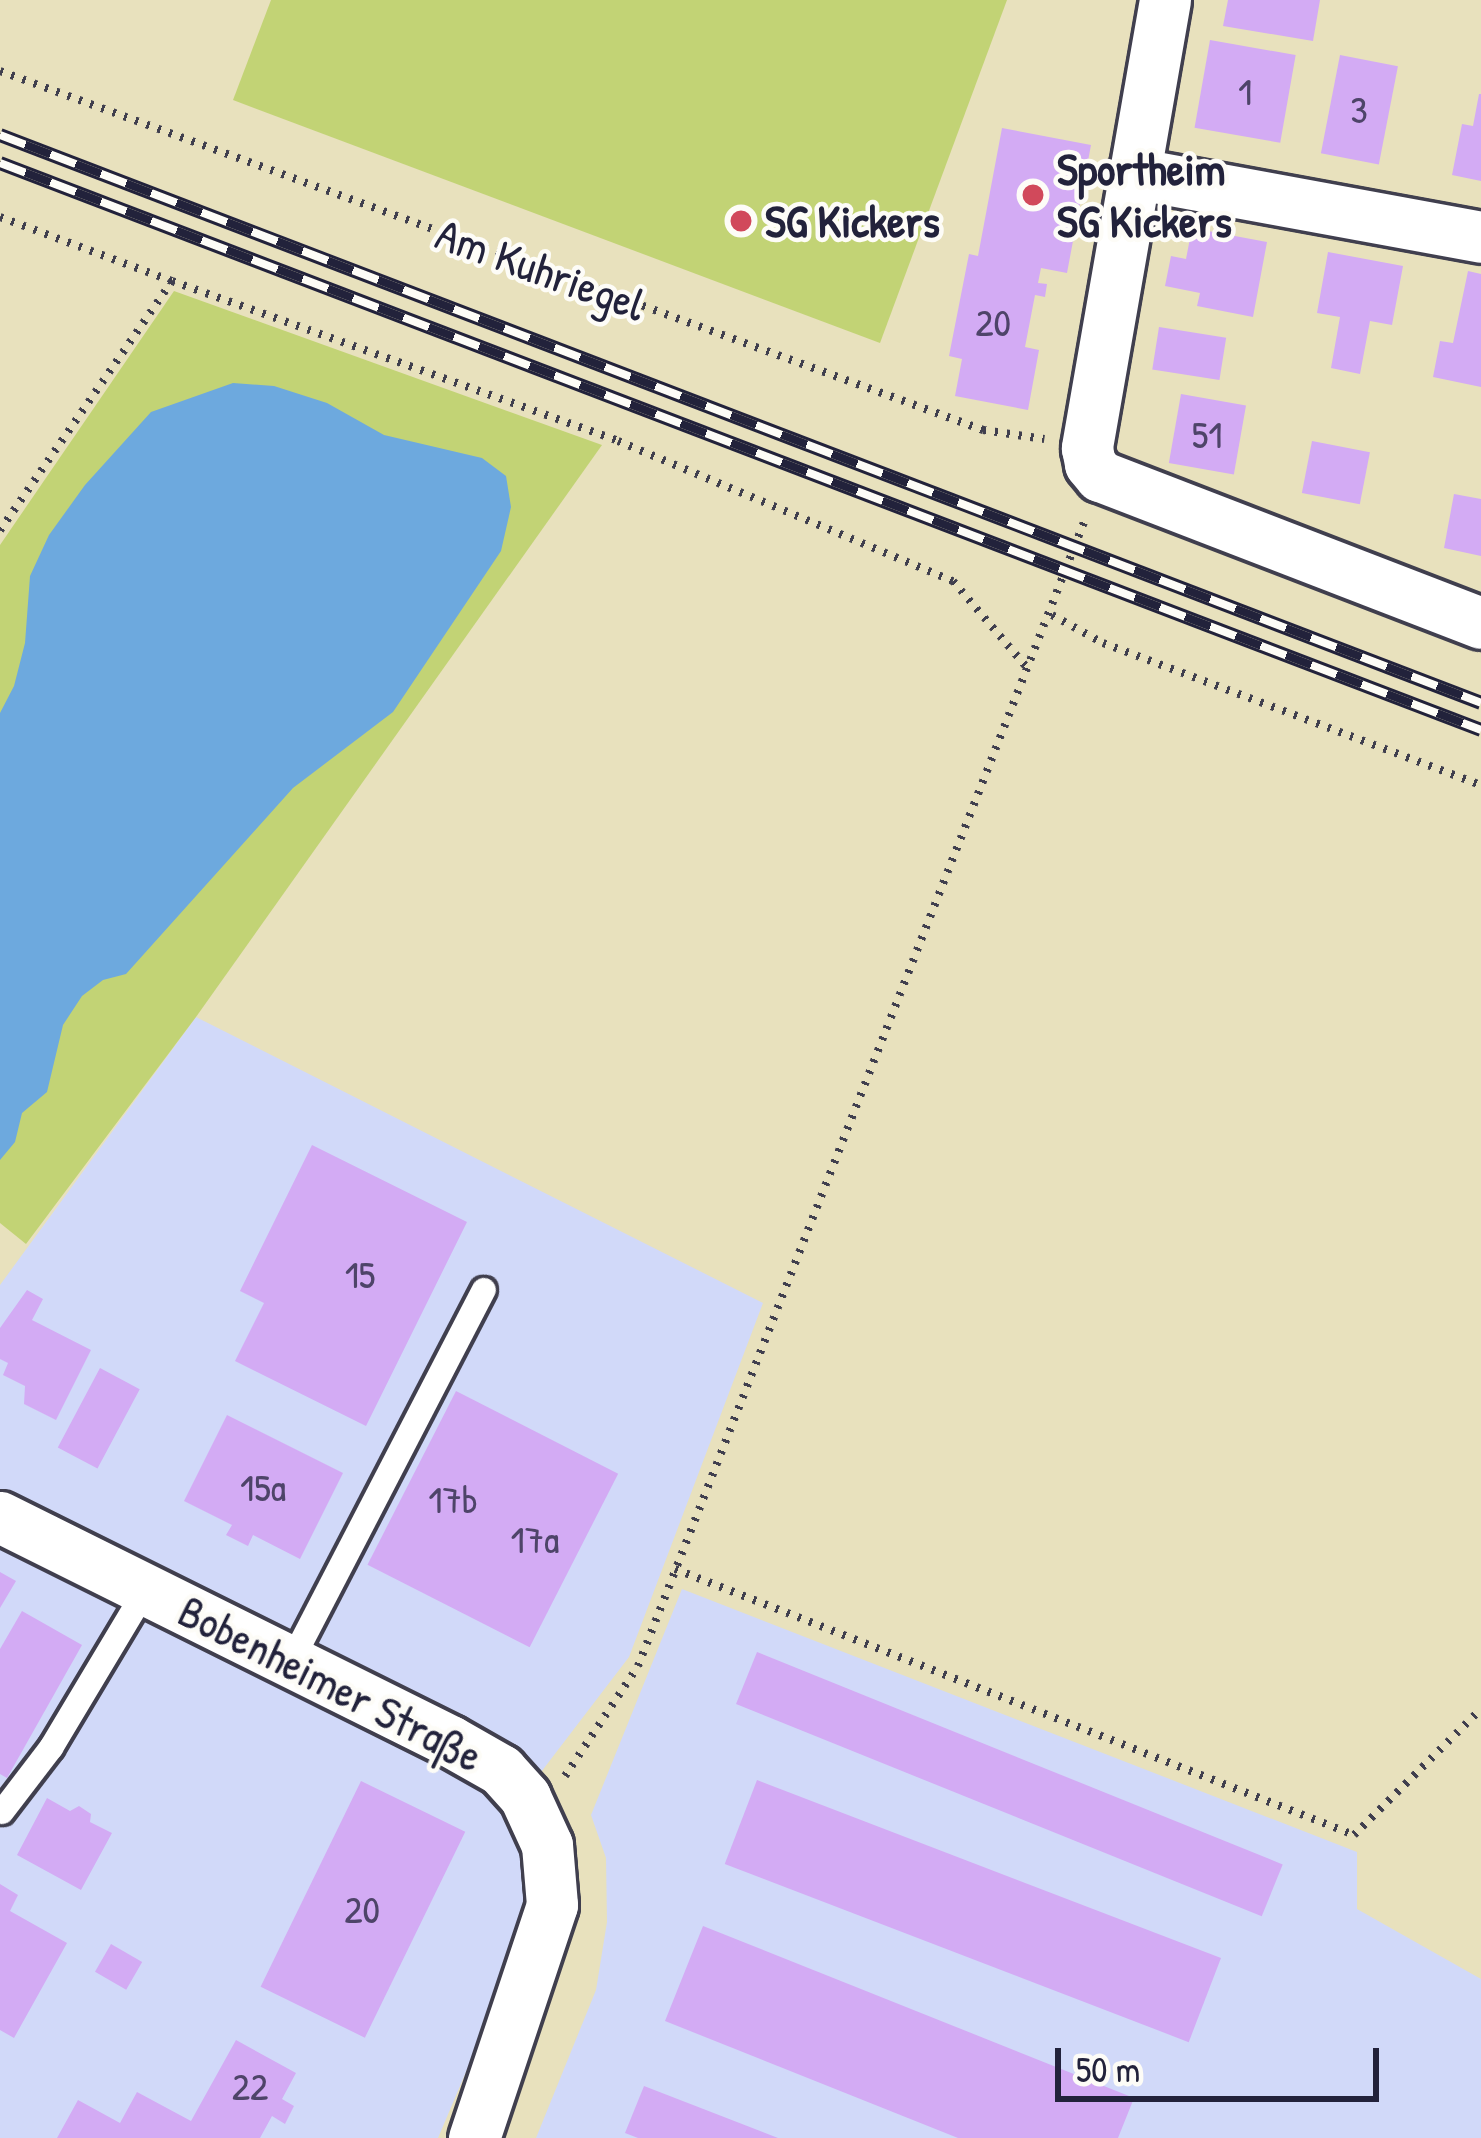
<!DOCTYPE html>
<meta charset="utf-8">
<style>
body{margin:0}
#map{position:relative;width:1481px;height:2138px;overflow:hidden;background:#e8e1bd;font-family:"Patrick Hand",sans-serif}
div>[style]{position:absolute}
.built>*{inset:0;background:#d1d9f9}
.green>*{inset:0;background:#c2d375}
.water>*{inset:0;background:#6da9de}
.building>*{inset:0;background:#d3abf4;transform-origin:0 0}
.path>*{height:8px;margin-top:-4px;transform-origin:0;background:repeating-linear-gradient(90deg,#403f4e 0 3px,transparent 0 12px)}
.roads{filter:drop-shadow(3px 0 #403f4e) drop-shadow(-3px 0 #403f4e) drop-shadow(0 3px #403f4e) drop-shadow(0 -3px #403f4e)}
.lane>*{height:24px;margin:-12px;padding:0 12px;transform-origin:12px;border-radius:12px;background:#fff}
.street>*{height:51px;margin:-25.5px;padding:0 25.5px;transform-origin:25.5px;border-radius:25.5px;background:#fff}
.rail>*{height:14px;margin-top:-7px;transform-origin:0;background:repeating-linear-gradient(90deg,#fdfcf7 0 27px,#22223b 0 54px);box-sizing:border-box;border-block:3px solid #22223b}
.dots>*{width:33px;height:33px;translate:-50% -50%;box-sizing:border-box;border:6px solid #fdfcf7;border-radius:50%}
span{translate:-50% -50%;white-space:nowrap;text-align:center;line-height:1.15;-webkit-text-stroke:9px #fdfcf7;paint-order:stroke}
.number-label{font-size:39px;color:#4e4469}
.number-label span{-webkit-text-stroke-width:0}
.poi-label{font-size:45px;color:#22223b;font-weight:700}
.left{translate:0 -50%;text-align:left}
.street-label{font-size:45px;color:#22223b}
.scale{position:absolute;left:1055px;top:2048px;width:324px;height:54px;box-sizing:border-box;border:6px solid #22223b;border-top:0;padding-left:15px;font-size:36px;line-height:42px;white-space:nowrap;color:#22223b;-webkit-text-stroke:9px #fdfcf7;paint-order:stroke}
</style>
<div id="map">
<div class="built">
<div style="clip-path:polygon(196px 1017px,763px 1303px,629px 1657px,509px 1814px,531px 1872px,524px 1935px,438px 2138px,0 2138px,0 1285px)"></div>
<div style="clip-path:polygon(682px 1589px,1357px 1852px,1357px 1909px,1481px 1979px,1481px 2138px,536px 2138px,596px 1990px,607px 1922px,606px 1858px,591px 1815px)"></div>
</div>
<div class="green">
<div style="clip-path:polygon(271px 0,1007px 0,880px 343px,233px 100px)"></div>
<div style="clip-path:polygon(174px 291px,602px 445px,196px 1017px,26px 1244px,0 1223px,0 545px)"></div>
</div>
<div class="water">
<div style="clip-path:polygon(233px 383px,274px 386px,327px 403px,384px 435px,482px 458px,506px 476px,511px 507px,501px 551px,393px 712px,293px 788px,126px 974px,103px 980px,82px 996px,63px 1025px,47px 1092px,22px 1113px,15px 1142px,0 1160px,0 713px,14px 686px,25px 643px,30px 576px,49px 535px,85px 485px,151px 412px)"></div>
</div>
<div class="building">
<div style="clip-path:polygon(1228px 0,1320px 0,1313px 41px,1223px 26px)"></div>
<div style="left:1210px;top:40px;width:87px;height:89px;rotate:10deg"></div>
<div style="left:1340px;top:55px;width:59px;height:100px;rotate:11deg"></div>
<div style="clip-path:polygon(1479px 94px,1481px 94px,1481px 181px,1452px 175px,1462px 124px,1473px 126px)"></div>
<div style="clip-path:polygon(1002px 128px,1091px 145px,1067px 273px,1041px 268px,1038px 283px,1047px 284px,1045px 297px,1035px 295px,1025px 347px,1039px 350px,1028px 410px,955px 396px,962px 359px,949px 356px,969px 254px,978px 256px)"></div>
<div style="clip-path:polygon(1192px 228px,1267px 242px,1253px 317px,1197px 306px,1200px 293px,1165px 286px,1171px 256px,1186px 259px)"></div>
<div style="clip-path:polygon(1328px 252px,1403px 266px,1392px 325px,1370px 321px,1360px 374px,1331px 368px,1340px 317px,1317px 313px)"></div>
<div style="clip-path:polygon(1468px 271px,1481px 274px,1481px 387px,1433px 377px,1440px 341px,1453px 343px)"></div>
<div style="left:1159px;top:327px;width:68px;height:43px;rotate:9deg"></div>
<div style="left:1181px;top:394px;width:66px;height:70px;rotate:10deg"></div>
<div style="left:1312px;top:441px;width:59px;height:53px;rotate:11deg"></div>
<div style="clip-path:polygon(1454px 494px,1481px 499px,1481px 556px,1444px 548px)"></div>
<div style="clip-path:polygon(312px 1145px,467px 1222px,366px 1426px,235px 1361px,264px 1303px,240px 1291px)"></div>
<div style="clip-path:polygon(27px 1290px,43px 1299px,32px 1320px,91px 1350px,56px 1420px,24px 1404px,25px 1386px,3px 1375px,8px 1363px,0 1359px,0 1328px)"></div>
<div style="left:100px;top:1368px;width:45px;height:90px;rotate:28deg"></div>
<div style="left:456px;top:1391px;width:182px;height:195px;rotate:27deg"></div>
<div style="clip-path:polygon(227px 1415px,343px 1473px,300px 1559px,253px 1535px,248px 1546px,226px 1535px,232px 1525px,184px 1501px)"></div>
<div style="clip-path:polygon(0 1572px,16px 1581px,0 1608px)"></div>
<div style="clip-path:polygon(22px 1611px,82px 1645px,7px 1778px,0 1774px,0 1649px)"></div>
<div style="left:757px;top:1652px;width:567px;height:56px;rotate:22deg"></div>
<div style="left:757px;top:1780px;width:497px;height:90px;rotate:21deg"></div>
<div style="left:361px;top:1781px;width:116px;height:229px;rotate:26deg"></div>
<div style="clip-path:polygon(47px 1798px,70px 1811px,79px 1806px,91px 1814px,90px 1822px,112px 1833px,81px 1890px,17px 1855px)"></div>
<div style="clip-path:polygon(0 1884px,18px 1895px,10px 1911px,67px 1943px,14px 2038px,0 2030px)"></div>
<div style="clip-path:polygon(703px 1926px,1134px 2098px,1118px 2138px,958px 2138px,665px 2021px)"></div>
<div style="left:111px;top:1944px;width:36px;height:32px;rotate:30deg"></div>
<div style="clip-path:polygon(236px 2040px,296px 2073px,282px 2099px,294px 2106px,285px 2124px,272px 2116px,260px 2138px,57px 2138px,78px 2100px,120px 2123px,137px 2092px,191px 2121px)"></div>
<div style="clip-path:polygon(644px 2086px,778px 2138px,638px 2138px,625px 2133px)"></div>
</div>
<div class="path">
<div style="left:0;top:71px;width:1047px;rotate:20.06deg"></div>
<div style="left:983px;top:430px;width:62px;rotate:8.4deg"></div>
<div style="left:0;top:217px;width:184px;rotate:20.4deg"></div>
<div style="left:172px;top:281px;width:303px;rotate:124.6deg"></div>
<div style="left:172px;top:281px;width:474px;rotate:19.7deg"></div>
<div style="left:618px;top:441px;width:363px;rotate:22.7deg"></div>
<div style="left:953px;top:581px;width:118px;rotate:49.5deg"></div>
<div style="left:1052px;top:615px;width:58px;rotate:28.8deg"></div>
<div style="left:1103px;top:643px;width:404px;rotate:20.6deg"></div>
<div style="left:675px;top:1569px;width:729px;rotate:21.39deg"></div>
<div style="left:1354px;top:1835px;width:179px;rotate:-44.8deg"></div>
<div style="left:565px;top:1776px;width:132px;rotate:-56.4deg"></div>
<div style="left:638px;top:1666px;width:1233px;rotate:-68.7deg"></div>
</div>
<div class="roads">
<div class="lane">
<div style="left:291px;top:1662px;width:419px;rotate:-62.6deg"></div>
<div style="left:2px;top:1812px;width:81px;rotate:-52.6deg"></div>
<div style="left:51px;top:1748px;width:185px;rotate:-59.1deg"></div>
</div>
<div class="street">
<div style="left:1165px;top:0;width:455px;rotate:99.9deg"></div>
<div style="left:1087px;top:448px;width:16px;rotate:79deg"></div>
<div style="left:1090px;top:464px;width:16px;rotate:50deg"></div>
<div style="left:1100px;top:476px;width:408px;rotate:21.1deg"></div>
<div style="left:1133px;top:173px;width:354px;rotate:10.4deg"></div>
<div style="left:0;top:1517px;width:503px;rotate:26.46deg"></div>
<div style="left:450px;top:1741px;width:59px;rotate:29.6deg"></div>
<div style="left:501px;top:1770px;width:36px;rotate:48deg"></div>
<div style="left:525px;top:1797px;width:53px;rotate:65.4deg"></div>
<div style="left:547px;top:1845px;width:60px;rotate:85.2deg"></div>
<div style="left:552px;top:1905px;width:246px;rotate:108.5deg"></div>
</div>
</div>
<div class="rail">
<div style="left:0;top:135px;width:1586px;rotate:20.98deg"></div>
<div style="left:0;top:163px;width:1586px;rotate:20.95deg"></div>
</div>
<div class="dots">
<div style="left:1033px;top:195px;background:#d1495b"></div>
<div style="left:741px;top:221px;background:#d1495b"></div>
</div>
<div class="number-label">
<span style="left:1245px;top:91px">1</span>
<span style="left:1359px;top:109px">3</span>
<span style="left:993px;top:322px">20</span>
<span style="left:1207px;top:434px">51</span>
<span style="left:360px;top:1274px">15</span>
<span style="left:263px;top:1487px">15a</span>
<span style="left:453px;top:1499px">17b</span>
<span style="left:535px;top:1539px">17a</span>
<span style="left:362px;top:1909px">20</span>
<span style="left:250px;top:2086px">22</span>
</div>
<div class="poi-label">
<span class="left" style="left:1057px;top:195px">Sportheim<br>SG Kickers</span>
<span class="left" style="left:765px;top:221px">SG Kickers</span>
</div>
<div class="street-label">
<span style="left:541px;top:269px;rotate:20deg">Am Kuhriegel</span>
<span style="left:331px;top:1683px;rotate:27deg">Bobenheimer Straße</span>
</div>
<div class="scale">50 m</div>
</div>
